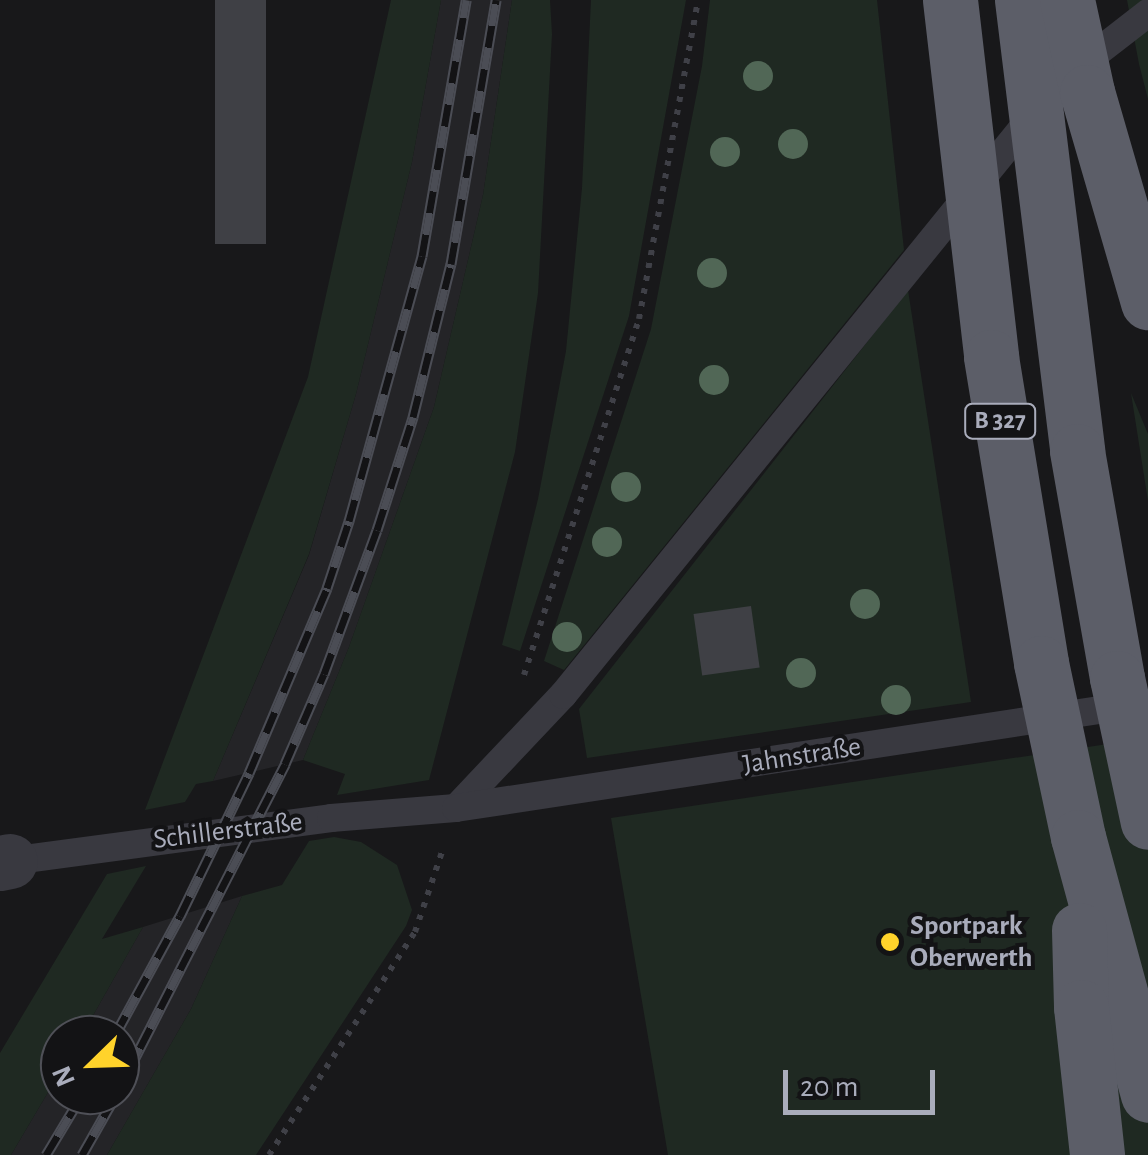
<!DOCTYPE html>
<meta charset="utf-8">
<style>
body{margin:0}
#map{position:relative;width:1148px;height:1155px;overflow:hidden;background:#18181a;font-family:"Alegreya Sans",sans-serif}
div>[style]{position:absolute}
.built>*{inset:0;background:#242427}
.green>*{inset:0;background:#1f2922}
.building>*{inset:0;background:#3f4045;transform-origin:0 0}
.path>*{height:6px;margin-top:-3px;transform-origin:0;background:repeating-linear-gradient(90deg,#3f4047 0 5px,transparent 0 13px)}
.service>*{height:28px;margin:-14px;padding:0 14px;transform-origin:14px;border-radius:14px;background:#393940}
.minor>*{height:55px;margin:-27.5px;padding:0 27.5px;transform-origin:27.5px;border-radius:27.5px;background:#393940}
.trunk>*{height:55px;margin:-27.5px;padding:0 27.5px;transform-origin:27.5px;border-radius:27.5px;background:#5c5e68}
.rail>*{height:11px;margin-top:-5.5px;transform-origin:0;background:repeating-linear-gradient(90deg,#131315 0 22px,#4b4d55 0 44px);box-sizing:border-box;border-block:2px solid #4b4d55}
.trees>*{width:30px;height:30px;margin:-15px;border-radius:50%;background:#516756}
.dots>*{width:28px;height:28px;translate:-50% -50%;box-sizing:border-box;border:5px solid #131315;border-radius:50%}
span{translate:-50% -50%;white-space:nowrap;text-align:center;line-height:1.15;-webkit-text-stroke:8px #131315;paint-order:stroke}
.shield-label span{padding:2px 8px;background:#131315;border:2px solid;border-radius:8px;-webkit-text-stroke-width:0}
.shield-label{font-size:25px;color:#a9acbb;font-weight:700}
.street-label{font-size:28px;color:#a9acbb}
.poi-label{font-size:28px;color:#a9acbb;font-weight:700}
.left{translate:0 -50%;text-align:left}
.north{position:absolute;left:40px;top:1015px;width:100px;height:100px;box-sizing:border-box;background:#131315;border:2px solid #4f5057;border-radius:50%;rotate:247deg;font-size:28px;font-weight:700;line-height:40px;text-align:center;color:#a9acbb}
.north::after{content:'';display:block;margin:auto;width:35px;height:45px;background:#ffd32b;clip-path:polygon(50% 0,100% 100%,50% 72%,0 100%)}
.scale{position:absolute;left:783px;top:1070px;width:152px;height:45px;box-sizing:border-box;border:5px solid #a9acbb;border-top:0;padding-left:12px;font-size:30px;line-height:35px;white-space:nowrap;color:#a9acbb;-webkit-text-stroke:8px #131315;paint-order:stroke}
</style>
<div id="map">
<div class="built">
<div style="clip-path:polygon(441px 0,512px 0,483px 195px,434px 407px,349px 647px,303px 760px,213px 781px,309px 555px,356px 394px,412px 162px)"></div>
<div style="clip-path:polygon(242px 896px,191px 1009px,107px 1155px,11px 1155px,60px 1072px,60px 1095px,120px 1095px,120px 1035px,82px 1035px,143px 927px)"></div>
</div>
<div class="green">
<div style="clip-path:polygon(391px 0,441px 0,412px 162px,356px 394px,309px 554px,213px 781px,196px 784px,185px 802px,145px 810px,308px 377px)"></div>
<div style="clip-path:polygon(512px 0,550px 0,552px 34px,538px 293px,515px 452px,429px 780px,337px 795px,345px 774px,303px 760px,349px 647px,434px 407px,483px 195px)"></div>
<div style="clip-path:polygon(591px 0,686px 0,629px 316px,520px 651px,502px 645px,538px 499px,566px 351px,582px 188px)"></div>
<div style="clip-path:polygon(710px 0,877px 0,904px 250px,564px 670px,544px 661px,651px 329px,702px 66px)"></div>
<div style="clip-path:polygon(1127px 0,1148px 0,1148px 99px,1139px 64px)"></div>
<div style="clip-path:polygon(908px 290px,971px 702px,587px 758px,579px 709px)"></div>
<div style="clip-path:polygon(1131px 393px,1148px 434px,1148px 501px)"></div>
<div style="clip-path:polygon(1148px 738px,1148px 1155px,668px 1155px,611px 818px)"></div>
<div style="clip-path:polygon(334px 837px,361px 842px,397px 865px,412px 910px,406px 926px,256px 1155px,107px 1155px,191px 1009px,242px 896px,282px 885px,309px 841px)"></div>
<div style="clip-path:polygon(146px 866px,102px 939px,143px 927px,82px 1035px,60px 1035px,60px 1072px,11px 1155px,0 1155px,0 1053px,107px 874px)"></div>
</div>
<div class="building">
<div style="left:215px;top:0;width:51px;height:244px"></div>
<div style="left:751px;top:606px;width:62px;height:58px;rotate:82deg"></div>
</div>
<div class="path">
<div style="left:524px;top:675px;width:374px;rotate:-72.1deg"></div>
<div style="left:639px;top:319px;width:324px;rotate:-79.5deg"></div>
<div style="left:269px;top:1155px;width:267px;rotate:-56.8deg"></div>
<div style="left:415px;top:932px;width:88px;rotate:-71.4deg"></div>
</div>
<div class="service">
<div style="left:1077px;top:68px;width:90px;rotate:-37.8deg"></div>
<div style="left:456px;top:808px;width:156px;rotate:-46.6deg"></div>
<div style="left:563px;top:695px;width:748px;rotate:-50.97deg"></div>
<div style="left:10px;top:861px;width:324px;rotate:-7.6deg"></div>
<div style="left:331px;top:818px;width:125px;rotate:-4.6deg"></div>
<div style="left:456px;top:808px;width:684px;rotate:-8.66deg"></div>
</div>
<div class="minor">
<div style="left:0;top:863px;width:10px;rotate:-11deg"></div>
</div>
<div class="trunk">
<div style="left:950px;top:0;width:359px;rotate:83.4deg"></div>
<div style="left:991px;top:357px;width:310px;rotate:80.7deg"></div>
<div style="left:1041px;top:663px;width:178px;rotate:78deg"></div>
<div style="left:1078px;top:837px;width:267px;rotate:74.8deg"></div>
<div style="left:1022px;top:0;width:454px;rotate:83deg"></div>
<div style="left:1077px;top:451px;width:230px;rotate:80deg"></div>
<div style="left:1117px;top:678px;width:147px;rotate:77.9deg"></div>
<div style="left:1067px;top:0;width:94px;rotate:77.7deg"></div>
<div style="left:1087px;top:92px;width:219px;rotate:73.8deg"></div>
<div style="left:1079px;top:930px;width:77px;rotate:88.5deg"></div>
<div style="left:1081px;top:1007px;width:149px;rotate:83.8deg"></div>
</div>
<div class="rail">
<div style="left:115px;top:1035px;width:136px;rotate:-61.4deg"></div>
<div style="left:180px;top:916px;width:159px;rotate:-64.2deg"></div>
<div style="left:249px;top:773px;width:201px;rotate:-67.1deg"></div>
<div style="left:327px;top:588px;width:71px;rotate:-71.8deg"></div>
<div style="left:349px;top:521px;width:275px;rotate:-74.6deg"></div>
<div style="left:422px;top:256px;width:260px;rotate:-80.2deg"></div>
<div style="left:120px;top:1087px;width:363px;rotate:-62.9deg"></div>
<div style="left:285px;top:764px;width:98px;rotate:-66.6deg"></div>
<div style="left:324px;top:674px;width:153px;rotate:-69.8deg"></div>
<div style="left:377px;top:530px;width:119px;rotate:-72.3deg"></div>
<div style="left:413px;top:417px;width:158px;rotate:-76.1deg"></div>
<div style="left:451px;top:264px;width:268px;rotate:-80.3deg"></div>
<div style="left:46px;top:1155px;width:70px;rotate:-59deg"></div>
<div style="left:82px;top:1155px;width:69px;rotate:-60.5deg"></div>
</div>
<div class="trees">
<div style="left:758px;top:76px"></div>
<div style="left:793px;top:144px"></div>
<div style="left:725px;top:152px"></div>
<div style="left:712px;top:273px"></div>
<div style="left:714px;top:380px"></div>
<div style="left:626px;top:487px"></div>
<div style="left:607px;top:542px"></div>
<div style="left:865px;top:604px"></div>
<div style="left:567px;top:637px"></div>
<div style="left:801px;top:673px"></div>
<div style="left:896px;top:700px"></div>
</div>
<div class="dots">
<div style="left:890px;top:942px;background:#ffd32b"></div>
</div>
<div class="shield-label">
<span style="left:1000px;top:421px">B 327</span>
</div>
<div class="street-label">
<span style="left:802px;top:756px;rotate:-9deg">Jahnstraße</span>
<span style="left:228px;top:831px;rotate:-7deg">Schillerstraße</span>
</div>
<div class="poi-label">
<span class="left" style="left:910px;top:942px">Sportpark<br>Oberwerth</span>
</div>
<div class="north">N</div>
<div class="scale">20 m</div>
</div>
